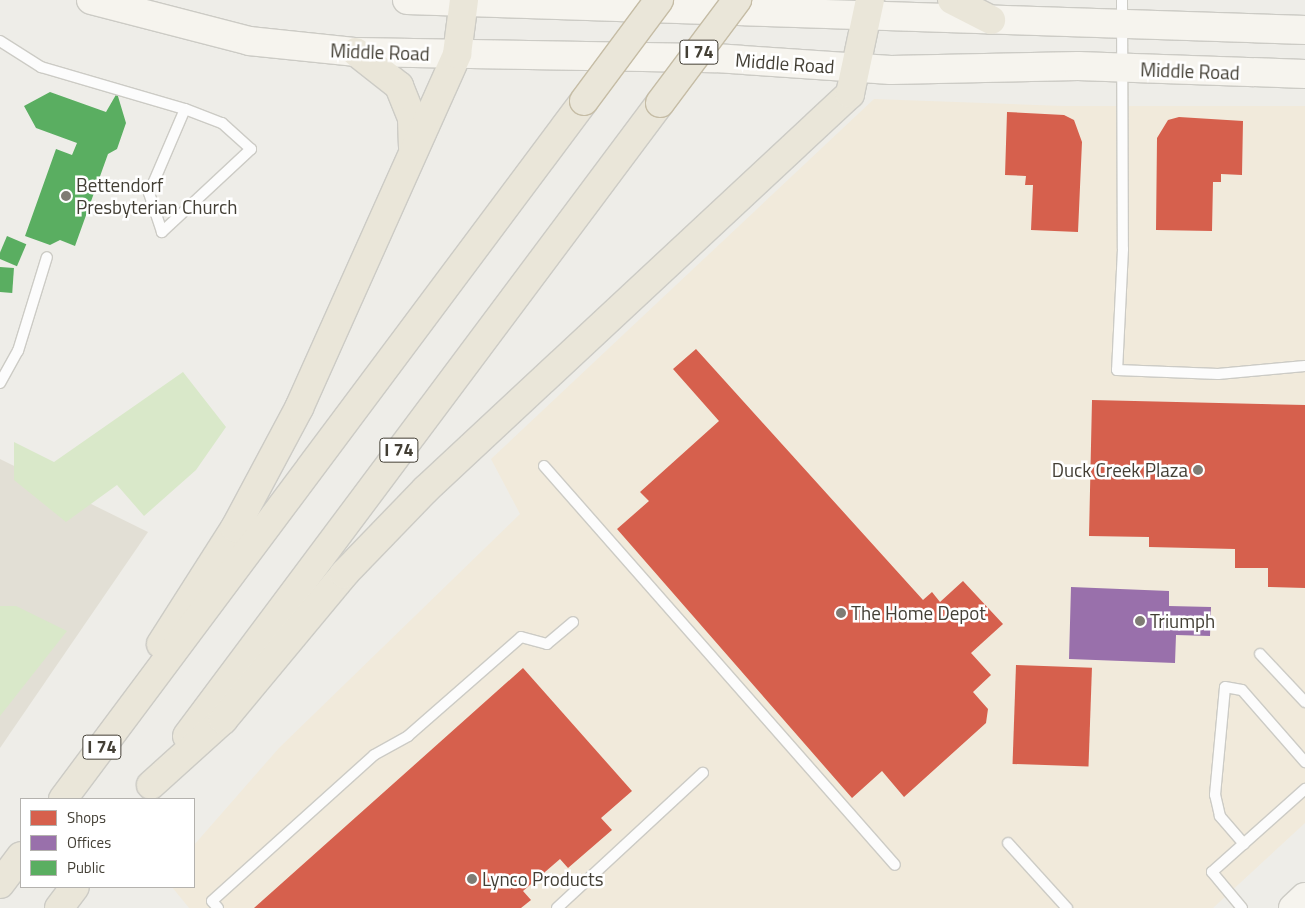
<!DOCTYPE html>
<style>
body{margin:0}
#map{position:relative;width:1305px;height:908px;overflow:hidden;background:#eeede8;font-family:"Titillium Web",sans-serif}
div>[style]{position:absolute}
.residential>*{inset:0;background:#e2dfd5}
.commercial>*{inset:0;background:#f1eadb}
.green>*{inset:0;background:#d9e8c9}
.shops>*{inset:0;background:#d6604d;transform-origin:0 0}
.offices>*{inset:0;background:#9970ab}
.public>*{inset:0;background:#5aae61;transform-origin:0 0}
.roads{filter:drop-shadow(1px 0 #cccbc5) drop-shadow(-1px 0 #cccbc5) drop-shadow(0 1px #cccbc5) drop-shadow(0 -1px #cccbc5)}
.service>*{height:10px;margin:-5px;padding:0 5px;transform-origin:5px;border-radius:5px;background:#fcfcfc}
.secondary>*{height:28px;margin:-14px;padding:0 14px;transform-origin:14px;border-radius:14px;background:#f6f4ee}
.motorway>*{height:28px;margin:-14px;padding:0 14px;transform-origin:14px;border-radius:14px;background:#eae6d9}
.bridges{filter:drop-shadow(1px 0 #c5bca5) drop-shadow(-1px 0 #c5bca5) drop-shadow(0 1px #c5bca5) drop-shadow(0 -1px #c5bca5)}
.motorway-bridge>*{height:28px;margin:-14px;padding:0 14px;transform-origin:14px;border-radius:14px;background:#eae6d9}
.dots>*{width:14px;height:14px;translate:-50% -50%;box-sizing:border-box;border:2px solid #fff;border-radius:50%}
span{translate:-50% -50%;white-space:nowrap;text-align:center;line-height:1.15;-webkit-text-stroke:5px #fff;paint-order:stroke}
.shield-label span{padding:1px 4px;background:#fff;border:1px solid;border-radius:4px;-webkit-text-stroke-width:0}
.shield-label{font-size:18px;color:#433f35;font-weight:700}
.street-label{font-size:19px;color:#433f35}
.poi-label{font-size:19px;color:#433f35}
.left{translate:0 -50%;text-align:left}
.right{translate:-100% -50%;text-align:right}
.legend{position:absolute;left:20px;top:798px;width:175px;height:90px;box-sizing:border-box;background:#fff;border:1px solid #b4b2ae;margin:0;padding:6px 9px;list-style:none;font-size:15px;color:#433f35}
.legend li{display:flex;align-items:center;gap:10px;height:25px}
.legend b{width:25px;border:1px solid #b4b2ae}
</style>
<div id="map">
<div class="residential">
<div style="clip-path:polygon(0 459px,148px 532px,0 748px)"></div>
</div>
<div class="commercial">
<div style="clip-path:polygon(874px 99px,1062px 106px,1305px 106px,1305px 823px,1213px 908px,189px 908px,172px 887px,194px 887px,194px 845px,279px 748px,520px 514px,491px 459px)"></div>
</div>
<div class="green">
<div style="clip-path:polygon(183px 372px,226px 427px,196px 470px,144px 516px,117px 485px,66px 522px,14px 480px,14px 442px,54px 462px)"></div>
<div style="clip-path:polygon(0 606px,16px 606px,67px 631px,0 716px)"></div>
</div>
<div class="shops">
<div style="clip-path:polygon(1007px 112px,1064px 115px,1074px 120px,1082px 142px,1078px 232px,1031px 230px,1033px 185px,1025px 185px,1026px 176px,1005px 175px)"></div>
<div style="clip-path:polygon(1179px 117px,1243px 121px,1242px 175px,1221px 174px,1221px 182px,1213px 182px,1212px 231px,1156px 230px,1157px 138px,1168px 120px)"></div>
<div style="clip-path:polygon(696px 349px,923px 600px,932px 592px,940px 602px,963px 581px,1003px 624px,971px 653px,991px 675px,973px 692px,988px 709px,986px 723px,904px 797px,882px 771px,852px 798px,617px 529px,649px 501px,640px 492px,719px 421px,673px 369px)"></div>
<div style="clip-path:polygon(1092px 400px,1305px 405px,1305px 588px,1268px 587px,1268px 568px,1235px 568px,1235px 549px,1149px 547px,1149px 537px,1089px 536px)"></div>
<div style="left:1016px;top:665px;width:76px;height:99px;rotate:2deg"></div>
<div style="clip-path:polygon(523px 668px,632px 791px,601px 818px,612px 830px,568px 868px,560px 859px,523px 891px,531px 900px,521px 908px,254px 908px)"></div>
</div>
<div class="offices">
<div style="clip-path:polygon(1071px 587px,1169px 591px,1169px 606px,1211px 607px,1210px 636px,1176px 635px,1175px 663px,1069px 659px)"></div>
</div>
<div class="public">
<div style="clip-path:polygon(50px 92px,106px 112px,117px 93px,126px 123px,117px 149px,108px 154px,75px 246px,60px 240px,50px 245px,25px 236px,56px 149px,72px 155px,77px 143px,36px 128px,24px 106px)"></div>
<div style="left:7px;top:236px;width:21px;height:24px;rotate:23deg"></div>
<div style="left:0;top:267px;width:14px;height:25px;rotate:4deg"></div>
</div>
<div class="roads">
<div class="service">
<div style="left:1122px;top:0;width:249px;rotate:89.8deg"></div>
<div style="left:1123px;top:249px;width:121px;rotate:92.8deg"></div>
<div style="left:1117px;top:370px;width:101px;rotate:2.3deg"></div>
<div style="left:1218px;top:374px;width:87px;rotate:-5.3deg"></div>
<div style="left:0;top:41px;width:49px;rotate:32.4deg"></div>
<div style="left:41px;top:67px;width:150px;rotate:16.3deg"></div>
<div style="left:185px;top:109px;width:40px;rotate:21deg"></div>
<div style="left:222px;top:123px;width:39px;rotate:42deg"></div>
<div style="left:251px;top:149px;width:122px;rotate:137deg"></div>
<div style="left:162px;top:232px;width:41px;rotate:-108.4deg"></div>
<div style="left:149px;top:193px;width:91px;rotate:-66.8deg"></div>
<div style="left:0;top:383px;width:37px;rotate:-61deg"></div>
<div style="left:18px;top:351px;width:98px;rotate:-72.9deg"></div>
<div style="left:544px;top:466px;width:531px;rotate:48.66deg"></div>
<div style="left:1260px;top:654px;width:66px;rotate:46.8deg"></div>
<div style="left:1008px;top:843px;width:88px;rotate:47.8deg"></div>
<div style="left:1244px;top:844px;width:37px;rotate:-131deg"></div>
<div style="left:1220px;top:816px;width:22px;rotate:-103deg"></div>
<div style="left:1215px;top:795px;width:108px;rotate:-84.7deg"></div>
<div style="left:1225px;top:687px;width:17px;rotate:10deg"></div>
<div style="left:1242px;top:690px;width:96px;rotate:48.8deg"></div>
<div style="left:218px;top:908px;width:9px;rotate:-131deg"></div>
<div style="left:212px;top:901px;width:218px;rotate:-42deg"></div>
<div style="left:374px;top:755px;width:39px;rotate:-29deg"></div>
<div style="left:408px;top:736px;width:150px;rotate:-41.2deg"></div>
<div style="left:521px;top:637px;width:27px;rotate:15deg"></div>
<div style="left:547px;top:644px;width:34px;rotate:-40deg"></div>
<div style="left:557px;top:908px;width:199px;rotate:-42.8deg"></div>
<div style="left:1242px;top:908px;width:47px;rotate:-129.8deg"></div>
<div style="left:1212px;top:872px;width:125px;rotate:-41.7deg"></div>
</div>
<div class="secondary">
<div style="left:91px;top:0;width:163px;rotate:14.5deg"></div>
<div style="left:249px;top:41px;width:108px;rotate:5.9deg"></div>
<div style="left:356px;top:52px;width:359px;rotate:1deg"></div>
<div style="left:715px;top:58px;width:176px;rotate:3.9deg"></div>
<div style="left:891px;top:70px;width:187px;rotate:-1.2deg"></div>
<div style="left:1078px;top:66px;width:227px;rotate:2deg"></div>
<div style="left:407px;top:0;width:899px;rotate:1.91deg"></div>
<div style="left:1293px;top:908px;width:16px;rotate:-43deg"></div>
</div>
<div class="motorway">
<div style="left:952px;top:0;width:44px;rotate:27.1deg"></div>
<div style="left:356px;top:52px;width:55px;rotate:38.3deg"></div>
<div style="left:399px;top:86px;width:35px;rotate:68deg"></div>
<div style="left:412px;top:119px;width:28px;rotate:88deg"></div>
<div style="left:161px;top:644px;width:138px;rotate:-57.5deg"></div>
<div style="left:235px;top:528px;width:136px;rotate:-61.9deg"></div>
<div style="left:299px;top:408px;width:388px;rotate:-65.9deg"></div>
<div style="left:457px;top:54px;width:54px;rotate:-82.6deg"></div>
<div style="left:187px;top:736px;width:790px;rotate:-53.23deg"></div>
<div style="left:151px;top:785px;width:97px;rotate:-42.1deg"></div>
<div style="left:223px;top:720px;width:190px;rotate:-50.3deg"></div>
<div style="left:344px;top:574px;width:117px;rotate:-46deg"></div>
<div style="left:425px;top:490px;width:581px;rotate:-42.98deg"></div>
<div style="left:850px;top:94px;width:96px;rotate:-78deg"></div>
<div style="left:63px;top:799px;width:871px;rotate:-53.26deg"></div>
<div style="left:0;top:884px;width:35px;rotate:-53deg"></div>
<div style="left:59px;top:908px;width:26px;rotate:-53deg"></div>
</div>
</div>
<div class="bridges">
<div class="motorway-bridge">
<div style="left:584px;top:101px;width:126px;rotate:-53.4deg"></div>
<div style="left:660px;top:103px;width:129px;rotate:-53.2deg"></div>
</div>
</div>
<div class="dots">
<div style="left:66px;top:196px;background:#7f7c74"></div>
<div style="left:1198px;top:470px;background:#7f7c74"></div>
<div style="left:841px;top:613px;background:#7f7c74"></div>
<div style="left:1140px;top:621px;background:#7f7c74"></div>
<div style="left:472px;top:879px;background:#7f7c74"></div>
</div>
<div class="shield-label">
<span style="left:699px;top:52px">I 74</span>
<span style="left:399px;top:450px">I 74</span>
<span style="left:102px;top:747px">I 74</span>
</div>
<div class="street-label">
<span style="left:380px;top:52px;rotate:2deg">Middle Road</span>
<span style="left:785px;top:63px;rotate:4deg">Middle Road</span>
<span style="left:1190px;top:71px;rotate:2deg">Middle Road</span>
</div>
<div class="poi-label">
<span class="left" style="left:76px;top:196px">Bettendorf<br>Presbyterian Church</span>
<span class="right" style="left:1188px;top:470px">Duck Creek Plaza</span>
<span class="left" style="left:851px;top:613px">The Home Depot</span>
<span class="left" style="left:1150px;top:621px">Triumph</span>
<span class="left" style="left:482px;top:879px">Lynco Products</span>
</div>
<ul class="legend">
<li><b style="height:14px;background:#d6604d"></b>Shops</li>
<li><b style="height:14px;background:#9970ab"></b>Offices</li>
<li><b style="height:14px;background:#5aae61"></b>Public</li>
</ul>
</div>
